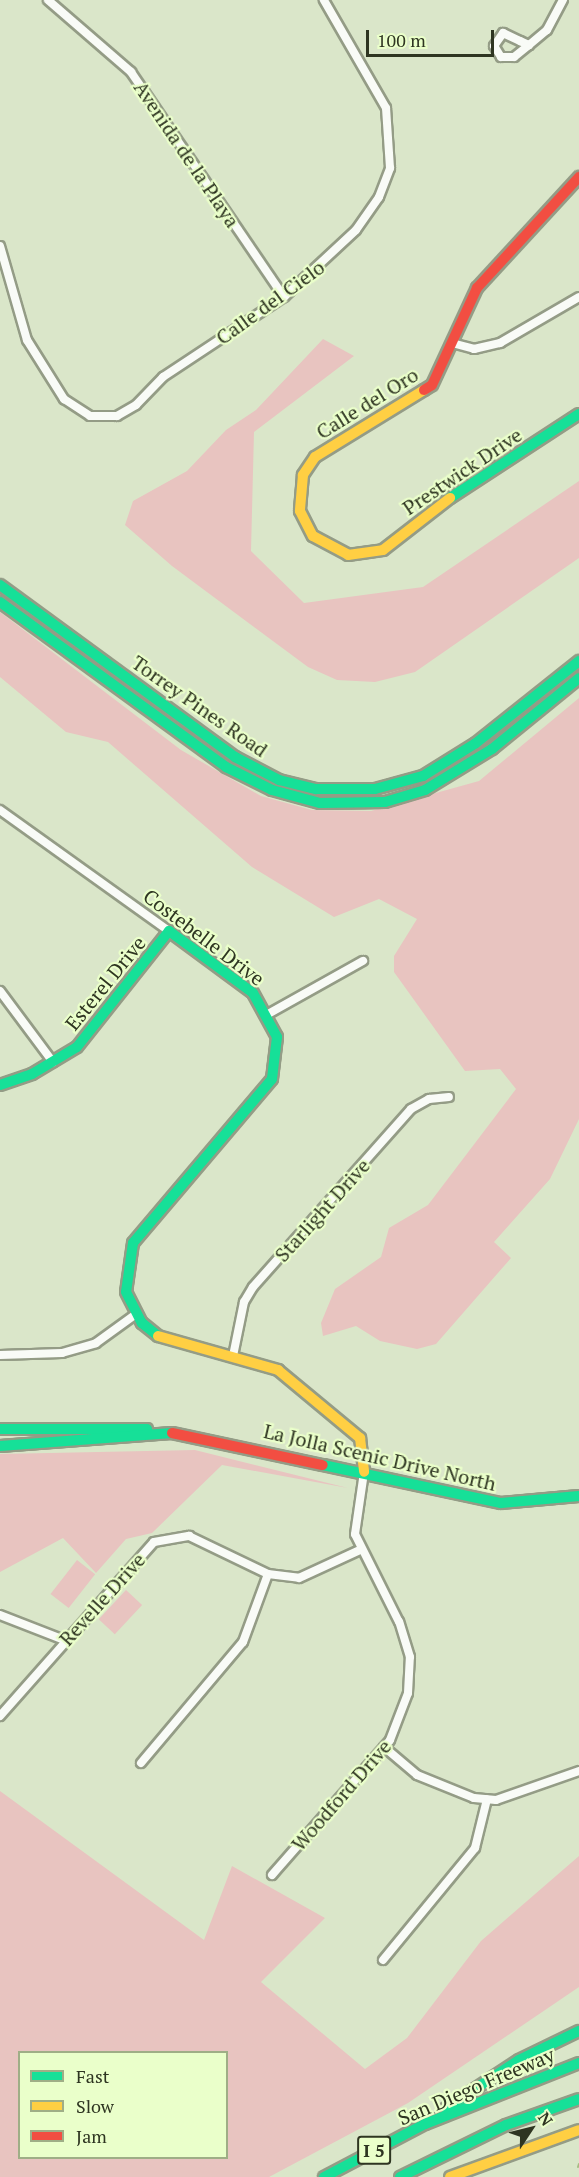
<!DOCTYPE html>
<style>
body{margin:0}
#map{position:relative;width:579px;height:2177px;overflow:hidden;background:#dae6c9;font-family:"PT Serif",serif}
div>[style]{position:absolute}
.green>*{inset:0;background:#e8c4c0;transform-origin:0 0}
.stream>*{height:2px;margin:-1px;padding:0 1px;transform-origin:1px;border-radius:1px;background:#a6bb82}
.roads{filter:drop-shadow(2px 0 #949c86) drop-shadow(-2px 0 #949c86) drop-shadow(0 2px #949c86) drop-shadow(0 -2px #949c86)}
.street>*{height:8px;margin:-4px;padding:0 4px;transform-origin:4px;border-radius:4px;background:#f9fbf7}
.fast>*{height:10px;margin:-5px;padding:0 5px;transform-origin:5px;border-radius:5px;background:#16e098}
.slow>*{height:10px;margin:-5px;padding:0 5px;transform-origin:5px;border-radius:5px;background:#ffcf43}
.jam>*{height:10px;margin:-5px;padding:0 5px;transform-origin:5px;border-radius:5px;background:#f24e42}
span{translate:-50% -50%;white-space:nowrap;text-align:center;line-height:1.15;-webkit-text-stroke:4.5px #eaffca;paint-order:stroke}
.shield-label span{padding:2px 4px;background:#eaffca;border:2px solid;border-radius:4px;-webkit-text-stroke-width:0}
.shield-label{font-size:18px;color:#2e3521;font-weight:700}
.street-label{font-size:20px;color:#2e3521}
.legend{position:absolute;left:18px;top:2051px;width:210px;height:108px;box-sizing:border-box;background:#eaffca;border:2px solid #9fae86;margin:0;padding:8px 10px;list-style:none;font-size:18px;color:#2e3521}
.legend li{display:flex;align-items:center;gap:12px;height:30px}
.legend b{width:30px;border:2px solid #9fae86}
.north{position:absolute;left:501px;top:2099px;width:60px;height:60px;-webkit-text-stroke:4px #eaffca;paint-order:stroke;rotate:55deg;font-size:16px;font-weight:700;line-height:24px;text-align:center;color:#2e3521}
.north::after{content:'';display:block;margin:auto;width:21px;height:27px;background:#2e3521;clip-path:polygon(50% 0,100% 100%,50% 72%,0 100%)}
.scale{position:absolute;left:366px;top:30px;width:128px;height:27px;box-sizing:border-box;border:3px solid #2e3521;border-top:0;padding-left:8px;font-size:18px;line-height:21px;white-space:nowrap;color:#2e3521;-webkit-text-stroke:4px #eaffca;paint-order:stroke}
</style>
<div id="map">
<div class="green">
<div style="clip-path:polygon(323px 339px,354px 356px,254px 432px,251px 551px,304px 603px,423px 587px,579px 481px,579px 558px,415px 672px,375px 682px,337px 680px,308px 667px,172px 566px,125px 525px,133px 501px,187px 471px,226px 430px,256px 410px)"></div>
<div style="clip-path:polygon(0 612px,181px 750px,261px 796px,312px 810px,371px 811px,479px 781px,579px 698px,579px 1119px,550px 1179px,494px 1242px,511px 1258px,436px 1344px,417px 1349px,380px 1341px,356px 1326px,323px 1336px,321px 1323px,335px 1289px,381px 1257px,389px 1228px,428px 1205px,516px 1089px,500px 1069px,465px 1071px,394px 972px,394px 956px,417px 919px,379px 899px,334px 917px,252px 867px,108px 742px,66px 732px,0 677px)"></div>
<div style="clip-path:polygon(195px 1450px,348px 1488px,222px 1465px,152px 1533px,126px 1539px,96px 1573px,63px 1538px,0 1572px,0 1454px)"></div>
<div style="left:77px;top:1560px;width:23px;height:43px;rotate:38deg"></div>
<div style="left:126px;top:1590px;width:22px;height:40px;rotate:43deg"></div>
<div style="clip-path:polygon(evenodd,0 1791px,204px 1940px,232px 1866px,325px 1918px,261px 1982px,365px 2069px,407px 2038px,481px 1941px,579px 1856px,579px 1987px,408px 2103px,269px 2177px,0 2177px,0 1791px,20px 2052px,226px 2052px,226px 2158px,20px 2158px,20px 2052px)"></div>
</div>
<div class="stream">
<div style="left:578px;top:2167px;width:3px;rotate:-72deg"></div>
</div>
<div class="roads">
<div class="street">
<div style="left:48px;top:0;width:110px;rotate:40.9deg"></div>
<div style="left:131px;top:72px;width:272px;rotate:55.8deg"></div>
<div style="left:503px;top:33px;width:19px;rotate:25deg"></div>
<div style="left:520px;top:41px;width:10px;rotate:24deg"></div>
<div style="left:529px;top:45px;width:19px;rotate:141deg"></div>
<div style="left:514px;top:57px;width:13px;rotate:180deg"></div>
<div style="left:501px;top:57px;width:13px;rotate:-122deg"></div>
<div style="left:494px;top:46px;width:16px;rotate:-55deg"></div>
<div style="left:529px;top:45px;width:23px;rotate:-40deg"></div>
<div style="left:547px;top:30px;width:34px;rotate:-62deg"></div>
<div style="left:0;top:246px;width:98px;rotate:74deg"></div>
<div style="left:27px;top:340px;width:70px;rotate:57.9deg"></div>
<div style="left:64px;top:399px;width:31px;rotate:33deg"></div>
<div style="left:90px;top:416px;width:27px"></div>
<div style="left:117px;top:416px;width:22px;rotate:-30deg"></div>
<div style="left:136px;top:405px;width:39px;rotate:-46deg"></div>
<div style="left:163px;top:377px;width:145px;rotate:-33.5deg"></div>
<div style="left:284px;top:297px;width:98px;rotate:-42.9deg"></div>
<div style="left:356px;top:230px;width:40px;rotate:-55.1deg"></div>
<div style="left:379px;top:197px;width:31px;rotate:-69deg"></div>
<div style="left:390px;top:168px;width:60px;rotate:-93.8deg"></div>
<div style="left:386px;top:108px;width:125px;rotate:-119.9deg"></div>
<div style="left:452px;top:343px;width:23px;rotate:15deg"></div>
<div style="left:474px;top:349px;width:27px;rotate:-13deg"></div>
<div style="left:500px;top:343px;width:91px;rotate:-30.2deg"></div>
<div style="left:0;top:810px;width:208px;rotate:35.6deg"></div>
<div style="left:0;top:991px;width:89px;rotate:53.3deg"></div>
<div style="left:268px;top:1014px;width:109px;rotate:-29.2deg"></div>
<div style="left:0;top:1355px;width:62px;rotate:-1.8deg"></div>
<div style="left:62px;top:1353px;width:35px;rotate:-16deg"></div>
<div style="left:96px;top:1343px;width:49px;rotate:-35.9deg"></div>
<div style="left:233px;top:1356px;width:55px;rotate:-78.5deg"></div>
<div style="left:244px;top:1302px;width:17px;rotate:-59deg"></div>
<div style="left:253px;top:1287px;width:238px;rotate:-48.4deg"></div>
<div style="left:411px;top:1109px;width:21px;rotate:-29deg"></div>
<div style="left:429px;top:1099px;width:20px;rotate:-6deg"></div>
<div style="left:0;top:1615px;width:69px;rotate:21.3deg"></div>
<div style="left:0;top:1716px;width:232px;rotate:-48.5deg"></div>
<div style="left:154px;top:1542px;width:36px;rotate:-10deg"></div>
<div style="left:189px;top:1536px;width:88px;rotate:25.7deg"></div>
<div style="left:268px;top:1574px;width:31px;rotate:7deg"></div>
<div style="left:299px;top:1578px;width:67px;rotate:-24.7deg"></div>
<div style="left:384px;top:1747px;width:43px;rotate:40.3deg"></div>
<div style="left:417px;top:1775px;width:61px;rotate:22deg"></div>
<div style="left:474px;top:1798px;width:22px;rotate:5deg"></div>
<div style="left:496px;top:1800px;width:88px;rotate:-19.3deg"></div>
<div style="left:141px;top:1763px;width:158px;rotate:-49.9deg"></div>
<div style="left:243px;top:1642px;width:72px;rotate:-69.8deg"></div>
<div style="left:272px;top:1875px;width:179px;rotate:-48.8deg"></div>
<div style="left:390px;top:1740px;width:50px;rotate:-69deg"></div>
<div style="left:408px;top:1693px;width:36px;rotate:-87deg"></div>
<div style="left:410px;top:1657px;width:37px;rotate:-107deg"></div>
<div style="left:399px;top:1622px;width:98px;rotate:-116.6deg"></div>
<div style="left:355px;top:1534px;width:63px;rotate:-81.7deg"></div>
<div style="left:383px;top:1960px;width:145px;rotate:-50.6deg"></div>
<div style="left:475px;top:1848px;width:50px;rotate:-76.2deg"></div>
</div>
<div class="fast">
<div style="left:450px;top:498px;width:154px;rotate:-33.1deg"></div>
<div style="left:0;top:585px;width:291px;rotate:36.2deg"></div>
<div style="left:235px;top:757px;width:50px;rotate:27.6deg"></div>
<div style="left:279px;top:780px;width:38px;rotate:14deg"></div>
<div style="left:316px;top:789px;width:59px"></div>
<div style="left:375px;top:789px;width:50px;rotate:-15.2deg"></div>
<div style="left:423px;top:776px;width:62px;rotate:-31.9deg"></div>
<div style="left:476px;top:743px;width:132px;rotate:-38.5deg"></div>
<div style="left:0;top:602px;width:280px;rotate:36.1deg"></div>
<div style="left:226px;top:767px;width:51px;rotate:26.6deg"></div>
<div style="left:272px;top:790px;width:50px;rotate:15.2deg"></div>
<div style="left:320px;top:803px;width:65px;rotate:-0.9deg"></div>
<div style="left:385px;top:802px;width:42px;rotate:-16.7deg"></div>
<div style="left:425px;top:790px;width:79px;rotate:-31.5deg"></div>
<div style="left:492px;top:749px;width:112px;rotate:-39.2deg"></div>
<div style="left:0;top:1085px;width:34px;rotate:-19deg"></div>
<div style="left:32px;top:1074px;width:52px;rotate:-31deg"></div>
<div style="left:77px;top:1047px;width:148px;rotate:-51.6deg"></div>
<div style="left:169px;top:931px;width:104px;rotate:36.4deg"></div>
<div style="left:253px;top:993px;width:50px;rotate:61.4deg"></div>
<div style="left:277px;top:1037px;width:42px;rotate:96.8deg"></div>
<div style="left:272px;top:1079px;width:215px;rotate:130.3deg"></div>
<div style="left:133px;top:1243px;width:49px;rotate:98.1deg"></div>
<div style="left:126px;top:1292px;width:35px;rotate:63deg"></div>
<div style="left:142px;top:1323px;width:21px;rotate:39deg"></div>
<div style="left:0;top:1429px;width:147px"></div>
<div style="left:0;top:1446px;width:172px;rotate:-4.3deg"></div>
<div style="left:323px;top:1465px;width:182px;rotate:12.1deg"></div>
<div style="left:501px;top:1503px;width:78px;rotate:-5.1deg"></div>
<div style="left:446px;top:2108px;width:87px;rotate:-33.3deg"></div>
<div style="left:519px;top:2060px;width:67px;rotate:-25.8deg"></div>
<div style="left:324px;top:2177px;width:114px;rotate:-27.7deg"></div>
<div style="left:425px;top:2124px;width:166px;rotate:-21.6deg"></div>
<div style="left:400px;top:2177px;width:118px;rotate:-26.1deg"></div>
<div style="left:506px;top:2125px;width:77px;rotate:-19.6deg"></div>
</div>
<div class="slow">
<div style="left:424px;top:390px;width:128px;rotate:148.4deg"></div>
<div style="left:315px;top:457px;width:22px;rotate:124deg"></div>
<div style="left:303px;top:475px;width:36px;rotate:95deg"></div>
<div style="left:300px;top:511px;width:28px;rotate:63deg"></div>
<div style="left:313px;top:536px;width:40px;rotate:28deg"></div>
<div style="left:348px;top:555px;width:35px;rotate:-8deg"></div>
<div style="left:383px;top:550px;width:85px;rotate:-37.8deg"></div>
<div style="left:158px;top:1336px;width:125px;rotate:15.8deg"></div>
<div style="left:278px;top:1370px;width:107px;rotate:39.7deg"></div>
<div style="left:360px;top:1438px;width:34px;rotate:83deg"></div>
<div style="left:450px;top:2177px;width:137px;rotate:-20deg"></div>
</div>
<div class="jam">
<div style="left:424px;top:390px;width:9px;rotate:-32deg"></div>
<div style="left:432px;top:385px;width:107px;rotate:-65.1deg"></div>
<div style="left:477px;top:288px;width:151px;rotate:-47.4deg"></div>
<div style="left:172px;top:1433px;width:154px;rotate:12deg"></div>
</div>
</div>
<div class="shield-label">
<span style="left:374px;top:2150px">I 5</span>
</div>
<div class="street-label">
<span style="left:187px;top:154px;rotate:56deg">Avenida de la Playa</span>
<span style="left:270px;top:302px;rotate:-36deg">Calle del Cielo</span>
<span style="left:367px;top:403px;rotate:-32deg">Calle del Oro</span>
<span style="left:462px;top:471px;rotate:-34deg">Prestwick Drive</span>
<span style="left:200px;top:706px;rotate:35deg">Torrey Pines Road</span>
<span style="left:204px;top:937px;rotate:37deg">Costebelle Drive</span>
<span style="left:105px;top:983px;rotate:-51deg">Esterel Drive</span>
<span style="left:322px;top:1210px;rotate:-48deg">Starlight Drive</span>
<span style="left:380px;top:1457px;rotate:13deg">La Jolla Scenic Drive North</span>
<span style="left:102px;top:1599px;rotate:-48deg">Revelle Drive</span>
<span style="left:341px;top:1795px;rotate:-49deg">Woodford Drive</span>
<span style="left:476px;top:2086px;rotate:-23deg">San Diego Freeway</span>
</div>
<ul class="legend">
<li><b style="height:8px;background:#16e098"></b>Fast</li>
<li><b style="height:8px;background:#ffcf43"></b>Slow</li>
<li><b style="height:8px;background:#f24e42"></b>Jam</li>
</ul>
<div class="north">N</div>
<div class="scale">100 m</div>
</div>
